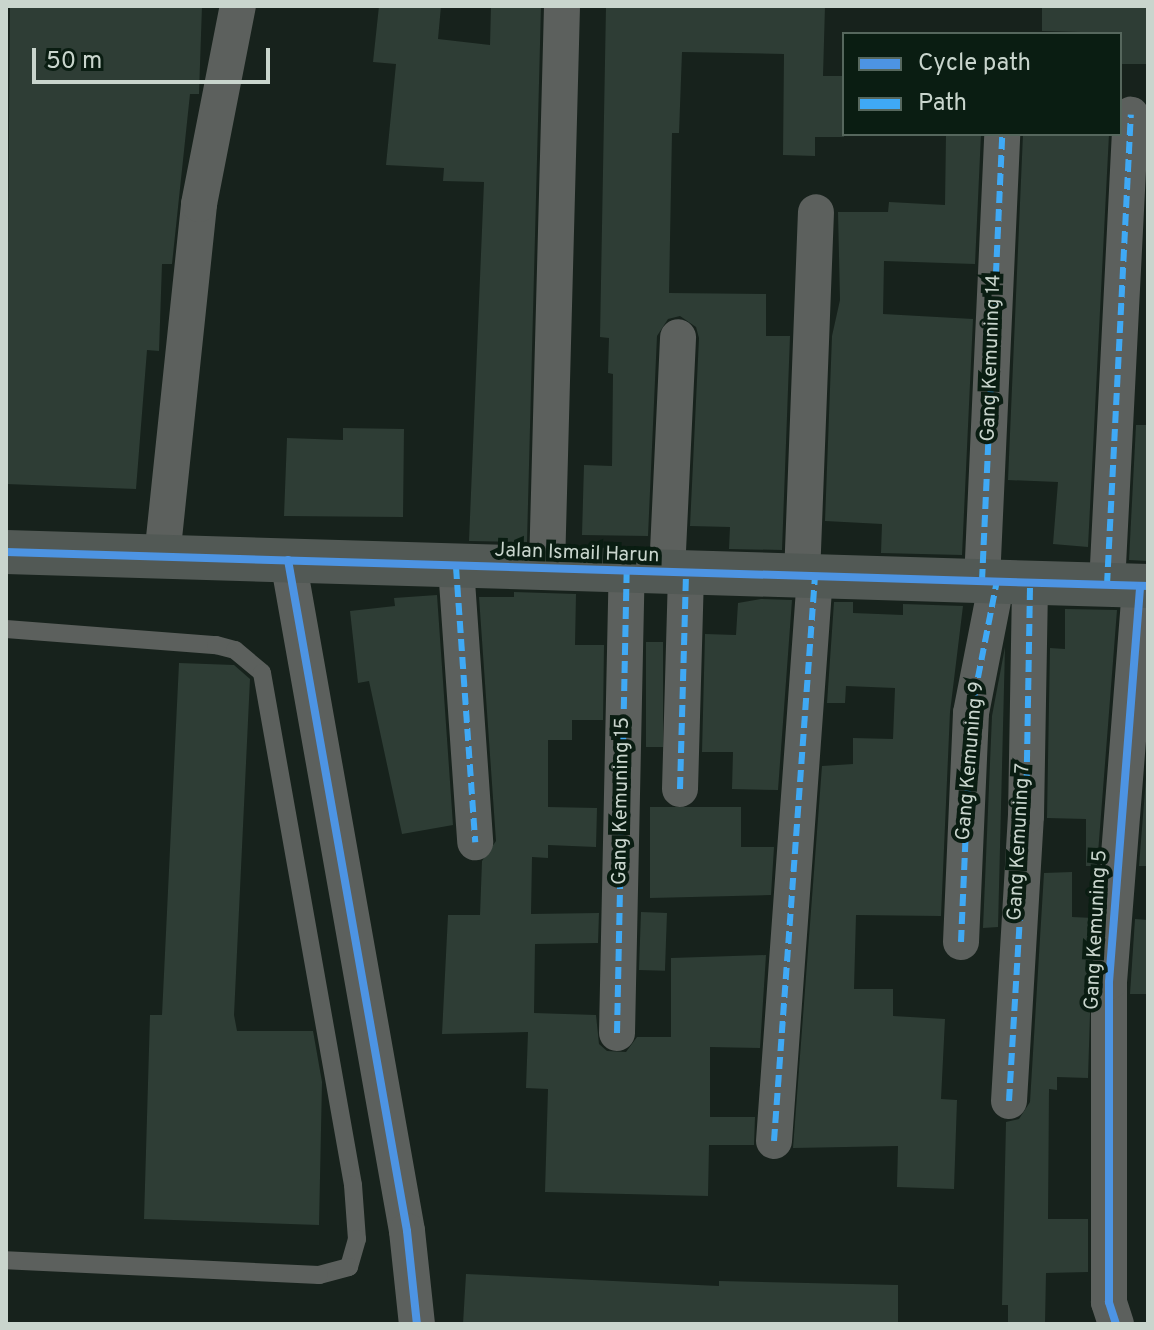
<!DOCTYPE html>
<style>
body{margin:0}
#map{position:relative;width:1154px;height:1330px;overflow:hidden;background:#17221c;font-family:Overpass,sans-serif}
div>[style]{position:absolute}
.building>*{inset:0;background:#2e3d35;transform-origin:0 0}
.lane>*{height:18px;margin:-9px;padding:0 9px;transform-origin:9px;border-radius:9px;background:#5c605d}
.street>*{height:36px;margin:-18px;padding:0 18px;transform-origin:18px;border-radius:18px;background:#5c605d}
.secondary>*{height:44px;margin:-22px;padding:0 22px;transform-origin:22px;border-radius:22px;background:#525955}
.quiet>*{height:6px;margin-top:-3px;transform-origin:0;background:repeating-linear-gradient(90deg,#3fa9f5 0 12px,transparent 0 18px)}
.cycleway>*{height:8px;margin:-4px;padding:0 4px;transform-origin:4px;border-radius:4px;background:#4d94e3}
span{translate:-50% -50%;white-space:nowrap;text-align:center;line-height:1.15;-webkit-text-stroke:8px #0a1d12;paint-order:stroke}
.street-label{font-size:20px;color:#c9d5cd}
.frame{position:absolute;inset:0;border:8px solid #c9d5cd;pointer-events:none}
.legend{position:absolute;left:842px;top:32px;width:280px;height:104px;box-sizing:border-box;background:#0a1d12;border:2px solid #56675d;margin:0;padding:10px 14px;list-style:none;font-size:24px;color:#c9d5cd}
.legend li{display:flex;align-items:center;gap:16px;height:40px}
.legend b{width:40px;border:2px solid #56675d}
.scale{position:absolute;left:32px;top:48px;width:238px;height:36px;box-sizing:border-box;border:4px solid #c9d5cd;border-top:0;padding-left:10px;font-size:24px;line-height:28px;white-space:nowrap;color:#c9d5cd;-webkit-text-stroke:6px #0a1d12;paint-order:stroke}
</style>
<div id="map">
<div class="building">
<div style="clip-path:polygon(10px 6px,202px 6px,199px 94px,190px 94px,172px 264px,162px 264px,159px 351px,147px 350px,136px 489px,6px 484px)"></div>
<div style="clip-path:polygon(379px 6px,441px 6px,438px 39px,490px 45px,491px 6px,541px 6px,527px 542px,469px 541px,484px 182px,443px 181px,444px 168px,386px 165px,396px 64px,373px 62px)"></div>
<div style="clip-path:polygon(606px 6px,825px 6px,823px 76px,844px 76px,844px 137px,815px 137px,815px 156px,783px 155px,784px 54px,682px 52px,679px 133px,672px 133px,669px 293px,766px 294px,766px 336px,790px 336px,782px 550px,729px 549px,730px 527px,690px 526px,699px 338px,696px 327px,680px 316px,668px 319px,657px 336px,648px 536px,582px 535px,584px 465px,612px 466px,613px 374px,608px 373px,609px 338px,600px 337px)"></div>
<div style="clip-path:polygon(1042px 6px,1148px 6px,1148px 64px,1120px 64px,1120px 33px,1042px 31px)"></div>
<div style="clip-path:polygon(946px 134px,981px 134px,975px 264px,884px 261px,883px 314px,973px 319px,962px 555px,881px 553px,882px 524px,825px 521px,832px 336px,840px 300px,838px 212px,888px 212px,889px 202px,945px 205px)"></div>
<div style="clip-path:polygon(1023px 134px,1109px 134px,1088px 547px,1053px 544px,1058px 482px,1008px 480px)"></div>
<div style="clip-path:polygon(1136px 425px,1148px 425px,1148px 561px,1129px 560px)"></div>
<div style="clip-path:polygon(343px 428px,404px 429px,403px 517px,284px 516px,287px 438px,343px 440px)"></div>
<div style="clip-path:polygon(514px 592px,576px 594px,575px 645px,604px 645px,603px 720px,572px 720px,572px 740px,548px 740px,548px 807px,597px 808px,596px 847px,548px 845px,548px 858px,532px 857px,531px 914px,599px 913px,598px 943px,535px 944px,534px 1013px,596px 1015px,599px 1044px,607px 1051px,626px 1052px,637px 1037px,671px 1037px,671px 958px,766px 955px,760px 1048px,710px 1047px,710px 1117px,755px 1117px,754px 1145px,709px 1145px,708px 1196px,545px 1192px,548px 1089px,526px 1088px,528px 1032px,442px 1034px,448px 915px,480px 915px,482px 861px,496px 841px,479px 597px,514px 597px)"></div>
<div style="clip-path:polygon(437px 595px,453px 825px,402px 834px,369px 681px,358px 683px,350px 611px,395px 606px,394px 598px)"></div>
<div style="clip-path:polygon(761px 599px,792px 600px,778px 790px,732px 789px,733px 752px,702px 752px,705px 634px,736px 635px,738px 603px)"></div>
<div style="clip-path:polygon(834px 602px,853px 602px,853px 613px,903px 615px,903px 604px,963px 606px,950px 712px,941px 916px,856px 915px,854px 989px,893px 989px,893px 1016px,945px 1019px,941px 1099px,957px 1100px,954px 1189px,897px 1187px,898px 1146px,793px 1148px,822px 766px,853px 764px,853px 738px,893px 739px,895px 688px,846px 686px,845px 703px,827px 703px)"></div>
<div style="clip-path:polygon(1065px 609px,1117px 610px,1097px 866px,1086px 866px,1086px 819px,1047px 818px,1050px 648px,1065px 649px)"></div>
<div style="left:646px;top:642px;width:17px;height:105px"></div>
<div style="clip-path:polygon(1005px 647px,998px 927px,983px 928px,992px 716px)"></div>
<div style="clip-path:polygon(179px 663px,234px 665px,250px 679px,234px 1015px,237px 1031px,313px 1031px,322px 1082px,319px 1225px,144px 1219px,150px 1015px,162px 1015px)"></div>
<div style="clip-path:polygon(1148px 753px,1148px 866px,1139px 866px)"></div>
<div style="clip-path:polygon(650px 807px,741px 807px,741px 847px,774px 847px,771px 895px,650px 898px)"></div>
<div style="clip-path:polygon(1072px 872px,1072px 917px,1093px 918px,1088px 1078px,1057px 1077px,1057px 1090px,1049px 1089px,1048px 1219px,1088px 1219px,1088px 1272px,1046px 1273px,1045px 1324px,1008px 1324px,1008px 1305px,1002px 1305px,1006px 1122px,1019px 1119px,1030px 1102px,1044px 873px)"></div>
<div style="left:641px;top:912px;width:26px;height:58px;rotate:2deg"></div>
<div style="clip-path:polygon(1135px 919px,1148px 920px,1148px 994px,1130px 994px)"></div>
<div style="clip-path:polygon(466px 1274px,719px 1286px,719px 1281px,898px 1285px,898px 1324px,463px 1324px)"></div>
</div>
<div class="lane">
<div style="left:6px;top:629px;width:211px;rotate:4.4deg"></div>
<div style="left:216px;top:645px;width:20px;rotate:15deg"></div>
<div style="left:235px;top:650px;width:35px;rotate:40deg"></div>
<div style="left:262px;top:673px;width:520px;rotate:79.92deg"></div>
<div style="left:353px;top:1185px;width:54px;rotate:85.8deg"></div>
<div style="left:357px;top:1239px;width:29px;rotate:106deg"></div>
<div style="left:349px;top:1267px;width:31px;rotate:165deg"></div>
<div style="left:319px;top:1275px;width:313px;rotate:-177.3deg"></div>
</div>
<div class="street">
<div style="left:162px;top:557px;width:355px;rotate:-84deg"></div>
<div style="left:199px;top:204px;width:202px;rotate:-78.9deg"></div>
<div style="left:288px;top:560px;width:681px;rotate:79.94deg"></div>
<div style="left:407px;top:1231px;width:94px;rotate:83.9deg"></div>
<div style="left:456px;top:567px;width:276px;rotate:86deg"></div>
<div style="left:547px;top:568px;width:562px;rotate:-88.47deg"></div>
<div style="left:667px;top:572px;width:235px;rotate:-87.3deg"></div>
<div style="left:802px;top:576px;width:364px;rotate:-87.8deg"></div>
<div style="left:982px;top:581px;width:447px;rotate:-87.4deg"></div>
<div style="left:1107px;top:585px;width:471px;rotate:-87.1deg"></div>
<div style="left:680px;top:789px;width:217px;rotate:-88.4deg"></div>
<div style="left:961px;top:942px;width:229px;rotate:-87.5deg"></div>
<div style="left:971px;top:713px;width:135px;rotate:-78.9deg"></div>
<div style="left:617px;top:1033px;width:463px;rotate:-88.8deg"></div>
<div style="left:1009px;top:1101px;width:286px;rotate:-86.6deg"></div>
<div style="left:1026px;top:816px;width:234px;rotate:-89deg"></div>
<div style="left:774px;top:1141px;width:566px;rotate:-85.85deg"></div>
<div style="left:1116px;top:1324px;width:23px;rotate:-108deg"></div>
<div style="left:1109px;top:1302px;width:320px;rotate:-90deg"></div>
<div style="left:1109px;top:982px;width:397px;rotate:-85.5deg"></div>
</div>
<div class="secondary">
<div style="left:6px;top:552px;width:1143px;rotate:1.71deg"></div>
</div>
<div class="quiet">
<div style="left:456px;top:567px;width:276px;rotate:86deg"></div>
<div style="left:982px;top:581px;width:447px;rotate:-87.4deg"></div>
<div style="left:1107px;top:585px;width:471px;rotate:-87.1deg"></div>
<div style="left:680px;top:789px;width:217px;rotate:-88.4deg"></div>
<div style="left:961px;top:942px;width:229px;rotate:-87.5deg"></div>
<div style="left:971px;top:713px;width:135px;rotate:-78.9deg"></div>
<div style="left:617px;top:1033px;width:463px;rotate:-88.8deg"></div>
<div style="left:1009px;top:1101px;width:286px;rotate:-86.6deg"></div>
<div style="left:1026px;top:816px;width:234px;rotate:-89deg"></div>
<div style="left:774px;top:1141px;width:566px;rotate:-85.85deg"></div>
</div>
<div class="cycleway">
<div style="left:6px;top:552px;width:1143px;rotate:1.71deg"></div>
<div style="left:288px;top:560px;width:681px;rotate:79.94deg"></div>
<div style="left:407px;top:1231px;width:94px;rotate:83.9deg"></div>
<div style="left:1116px;top:1324px;width:23px;rotate:-108deg"></div>
<div style="left:1109px;top:1302px;width:320px;rotate:-90deg"></div>
<div style="left:1109px;top:982px;width:397px;rotate:-85.5deg"></div>
</div>
<div class="street-label">
<span style="left:992px;top:358px;rotate:-88deg">Gang Kemuning 14</span>
<span style="left:577px;top:554px;rotate:2deg">Jalan Ismail Harun</span>
<span style="left:971px;top:761px;rotate:-85deg">Gang Kemuning 9</span>
<span style="left:622px;top:801px;rotate:-89deg">Gang Kemuning 15</span>
<span style="left:1020px;top:842px;rotate:-87deg">Gang Kemuning 7</span>
<span style="left:1097px;top:930px;rotate:-87deg">Gang Kemuning 5</span>
</div>
<div class="frame"></div>
<ul class="legend">
<li><b style="height:10px;background:#4d94e3"></b>Cycle path</li>
<li><b style="height:10px;background:#3fa9f5"></b>Path</li>
</ul>
<div class="scale">50 m</div>
</div>
